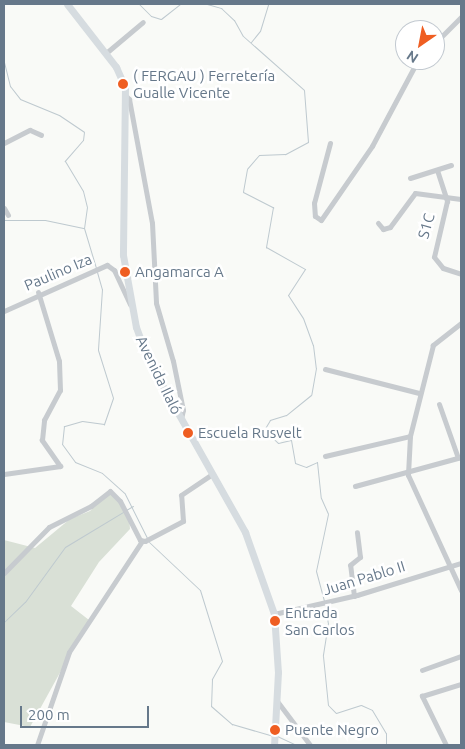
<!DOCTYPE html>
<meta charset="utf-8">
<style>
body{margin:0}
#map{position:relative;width:465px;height:749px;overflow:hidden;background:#f9faf7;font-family:Ubuntu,sans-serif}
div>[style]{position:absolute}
.green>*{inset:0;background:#d9e0d6}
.stream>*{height:1px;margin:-0.5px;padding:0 0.5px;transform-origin:0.5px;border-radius:0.5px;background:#bec9cf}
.minor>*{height:5px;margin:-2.5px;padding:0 2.5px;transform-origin:2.5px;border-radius:2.5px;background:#c7cbcf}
.secondary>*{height:7px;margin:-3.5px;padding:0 3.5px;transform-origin:3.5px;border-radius:3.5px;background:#d6dce0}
.dots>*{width:14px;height:14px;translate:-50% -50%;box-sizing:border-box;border:2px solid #fff;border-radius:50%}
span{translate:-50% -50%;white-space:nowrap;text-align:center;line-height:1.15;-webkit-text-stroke:5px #fff;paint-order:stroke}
.poi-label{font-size:15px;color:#66788a}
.left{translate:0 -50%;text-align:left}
.street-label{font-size:15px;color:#66788a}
.frame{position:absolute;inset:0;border:5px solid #66788a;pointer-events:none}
.north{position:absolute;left:395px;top:20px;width:50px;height:50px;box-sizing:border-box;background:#fff;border:1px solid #c2c9d0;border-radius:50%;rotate:213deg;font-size:14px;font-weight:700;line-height:20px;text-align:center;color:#66788a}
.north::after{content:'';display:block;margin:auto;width:18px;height:22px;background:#ef5e22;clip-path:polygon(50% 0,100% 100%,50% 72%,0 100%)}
.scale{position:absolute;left:20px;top:706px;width:129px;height:22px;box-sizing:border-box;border:2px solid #66788a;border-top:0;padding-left:6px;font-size:15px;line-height:18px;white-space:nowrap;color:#66788a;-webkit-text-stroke:4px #fff;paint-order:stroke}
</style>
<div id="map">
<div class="green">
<div style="clip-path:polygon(109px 493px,121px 501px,129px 516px,130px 529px,99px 562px,71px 606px,89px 620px,30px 727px,4px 722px,4px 540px,35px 548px,70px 519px,90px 511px)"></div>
</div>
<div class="stream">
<div style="left:139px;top:4px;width:17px;rotate:45deg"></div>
<div style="left:151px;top:16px;width:10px;rotate:17deg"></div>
<div style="left:161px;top:19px;width:24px;rotate:-38deg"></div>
<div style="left:207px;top:4px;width:15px;rotate:16deg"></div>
<div style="left:221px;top:8px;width:18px;rotate:43deg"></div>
<div style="left:234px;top:20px;width:18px;rotate:61deg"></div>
<div style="left:243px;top:36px;width:81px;rotate:41.5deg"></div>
<div style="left:304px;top:90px;width:52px;rotate:85.6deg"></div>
<div style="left:308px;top:142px;width:26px;rotate:152deg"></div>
<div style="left:285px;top:154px;width:26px;rotate:178deg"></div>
<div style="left:259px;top:155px;width:18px;rotate:131deg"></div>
<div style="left:247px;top:169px;width:23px;rotate:100deg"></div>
<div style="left:243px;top:192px;width:34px;rotate:27deg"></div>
<div style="left:273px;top:207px;width:41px;rotate:99.9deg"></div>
<div style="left:266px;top:247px;width:45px;rotate:29.4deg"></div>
<div style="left:305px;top:269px;width:31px;rotate:123deg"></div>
<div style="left:288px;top:295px;width:27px;rotate:57deg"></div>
<div style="left:303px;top:318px;width:29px;rotate:70deg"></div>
<div style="left:313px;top:345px;width:23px;rotate:83deg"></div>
<div style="left:316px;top:368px;width:27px;rotate:100deg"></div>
<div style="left:311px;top:395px;width:32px;rotate:141deg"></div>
<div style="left:286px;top:415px;width:17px;rotate:163deg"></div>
<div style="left:270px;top:420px;width:12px;rotate:121deg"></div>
<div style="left:264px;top:430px;width:19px;rotate:43deg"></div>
<div style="left:278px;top:443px;width:13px;rotate:-13deg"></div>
<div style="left:291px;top:440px;width:23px;rotate:80deg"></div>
<div style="left:295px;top:463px;width:12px;rotate:20deg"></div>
<div style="left:306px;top:467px;width:12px;rotate:-24deg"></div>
<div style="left:317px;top:462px;width:36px;rotate:84deg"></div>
<div style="left:321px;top:498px;width:17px;rotate:66deg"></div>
<div style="left:328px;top:514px;width:58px;rotate:101.9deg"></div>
<div style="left:316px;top:571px;width:31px;rotate:75deg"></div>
<div style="left:251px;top:42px;width:14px;rotate:-51deg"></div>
<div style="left:260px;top:31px;width:28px;rotate:-73deg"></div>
<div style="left:4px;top:62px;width:25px;rotate:76deg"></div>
<div style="left:10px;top:86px;width:16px;rotate:52deg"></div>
<div style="left:20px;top:99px;width:42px;rotate:22.3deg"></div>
<div style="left:59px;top:115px;width:30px;rotate:34deg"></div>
<div style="left:84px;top:132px;width:8px;rotate:97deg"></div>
<div style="left:83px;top:140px;width:28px;rotate:131deg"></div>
<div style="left:65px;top:161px;width:35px;rotate:59deg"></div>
<div style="left:83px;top:191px;width:16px;rotate:76deg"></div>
<div style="left:87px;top:207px;width:21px;rotate:98deg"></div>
<div style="left:84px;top:228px;width:42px;rotate:73.3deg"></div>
<div style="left:4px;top:220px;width:41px"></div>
<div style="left:45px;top:220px;width:39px;rotate:12deg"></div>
<div style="left:97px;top:272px;width:18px;rotate:74deg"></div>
<div style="left:102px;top:289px;width:61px;rotate:93.8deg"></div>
<div style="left:98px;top:350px;width:50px;rotate:72.6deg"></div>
<div style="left:113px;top:398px;width:28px;rotate:109deg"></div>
<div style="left:104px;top:424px;width:22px;rotate:-172deg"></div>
<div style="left:82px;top:421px;width:19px;rotate:164deg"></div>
<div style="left:64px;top:426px;width:18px;rotate:96deg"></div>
<div style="left:62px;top:444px;width:22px;rotate:54deg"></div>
<div style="left:75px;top:462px;width:29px;rotate:22deg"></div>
<div style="left:102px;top:473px;width:31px;rotate:42deg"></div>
<div style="left:125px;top:494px;width:49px;rotate:63.4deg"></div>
<div style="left:126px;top:510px;width:8px;rotate:-30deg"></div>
<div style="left:149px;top:542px;width:70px;rotate:43.3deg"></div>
<div style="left:200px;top:590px;width:74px;rotate:72.8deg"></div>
<div style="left:222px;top:661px;width:21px;rotate:119deg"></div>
<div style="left:212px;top:679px;width:27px;rotate:92deg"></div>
<div style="left:211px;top:706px;width:28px;rotate:41deg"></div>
<div style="left:232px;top:724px;width:43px;rotate:16.3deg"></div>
<div style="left:325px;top:605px;width:18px;rotate:81deg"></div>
<div style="left:328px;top:623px;width:33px;rotate:99deg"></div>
<div style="left:323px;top:656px;width:49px;rotate:84.2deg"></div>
<div style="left:328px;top:705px;width:11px;rotate:45deg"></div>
<div style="left:336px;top:713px;width:26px;rotate:-18deg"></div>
<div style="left:361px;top:705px;width:12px;rotate:24deg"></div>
<div style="left:372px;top:710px;width:27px;rotate:59deg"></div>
<div style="left:386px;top:733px;width:12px;rotate:90deg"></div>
<div style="left:4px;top:622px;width:29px;rotate:-44deg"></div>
<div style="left:25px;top:602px;width:68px;rotate:-54deg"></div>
<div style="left:65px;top:547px;width:68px;rotate:-31.1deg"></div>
<div style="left:277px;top:736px;width:21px;rotate:25deg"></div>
</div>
<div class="minor">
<div style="left:435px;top:43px;width:37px;rotate:-45deg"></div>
<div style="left:106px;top:53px;width:48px;rotate:-40deg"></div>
<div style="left:125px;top:95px;width:6px;rotate:45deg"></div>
<div style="left:129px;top:99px;width:126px;rotate:79.5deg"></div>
<div style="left:152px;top:223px;width:80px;rotate:87.1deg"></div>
<div style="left:156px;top:303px;width:60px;rotate:73.7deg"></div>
<div style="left:173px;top:361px;width:50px;rotate:78.5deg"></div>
<div style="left:183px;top:410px;width:9px;rotate:103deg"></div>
<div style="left:4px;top:143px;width:29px;rotate:-27deg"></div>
<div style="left:30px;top:130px;width:12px;rotate:24deg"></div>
<div style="left:330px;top:143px;width:62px;rotate:104.9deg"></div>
<div style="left:314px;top:203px;width:13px;rotate:86deg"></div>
<div style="left:315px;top:216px;width:7px;rotate:34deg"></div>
<div style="left:321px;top:220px;width:90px;rotate:-55.4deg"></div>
<div style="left:372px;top:146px;width:98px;rotate:-61.9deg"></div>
<div style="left:437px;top:170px;width:33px;rotate:72deg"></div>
<div style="left:447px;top:201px;width:57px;rotate:103.1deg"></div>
<div style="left:434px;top:257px;width:14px;rotate:51deg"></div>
<div style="left:443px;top:268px;width:19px;rotate:18deg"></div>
<div style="left:410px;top:178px;width:43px;rotate:-17.6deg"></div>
<div style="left:4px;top:208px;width:8px;rotate:60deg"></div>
<div style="left:378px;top:223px;width:8px;rotate:50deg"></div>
<div style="left:383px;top:229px;width:7px;rotate:-16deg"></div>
<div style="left:390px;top:227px;width:42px;rotate:-53.7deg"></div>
<div style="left:415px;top:193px;width:46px;rotate:7.4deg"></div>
<div style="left:4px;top:311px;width:113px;rotate:-24.1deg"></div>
<div style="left:107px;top:265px;width:9px;rotate:36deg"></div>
<div style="left:114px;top:270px;width:38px;rotate:65deg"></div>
<div style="left:461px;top:323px;width:36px;rotate:142deg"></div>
<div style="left:433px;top:345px;width:94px;rotate:104.2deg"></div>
<div style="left:410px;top:436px;width:39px;rotate:93deg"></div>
<div style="left:408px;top:475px;width:127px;rotate:65.3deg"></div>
<div style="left:325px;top:369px;width:97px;rotate:14.3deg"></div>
<div style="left:439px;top:404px;width:57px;rotate:70.6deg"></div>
<div style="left:325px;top:456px;width:87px;rotate:-13.2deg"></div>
<div style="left:4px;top:474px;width:57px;rotate:-8.1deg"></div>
<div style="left:60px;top:466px;width:32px;rotate:-125deg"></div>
<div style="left:42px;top:440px;width:20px;rotate:-84deg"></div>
<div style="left:44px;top:420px;width:34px;rotate:-62deg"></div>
<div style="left:60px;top:390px;width:29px;rotate:-92deg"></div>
<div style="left:59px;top:361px;width:72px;rotate:-106.9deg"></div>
<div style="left:355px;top:486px;width:110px;rotate:-15.3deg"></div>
<div style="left:4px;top:573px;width:64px;rotate:-45.6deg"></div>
<div style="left:49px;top:527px;width:47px;rotate:-26.6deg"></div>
<div style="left:91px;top:506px;width:24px;rotate:-38deg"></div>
<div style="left:110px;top:491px;width:14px;rotate:45deg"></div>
<div style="left:120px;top:501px;width:44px;rotate:62.9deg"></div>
<div style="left:140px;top:540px;width:5px;rotate:11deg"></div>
<div style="left:145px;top:541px;width:43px;rotate:-27.8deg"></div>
<div style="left:183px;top:521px;width:26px;rotate:-94deg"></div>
<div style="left:181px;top:495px;width:37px;rotate:-34deg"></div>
<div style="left:354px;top:596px;width:31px;rotate:-97deg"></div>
<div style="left:350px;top:565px;width:13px;rotate:-39deg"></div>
<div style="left:360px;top:557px;width:25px;rotate:-97deg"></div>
<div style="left:274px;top:614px;width:85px;rotate:-12.9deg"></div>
<div style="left:357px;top:595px;width:109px;rotate:-17.1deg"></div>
<div style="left:422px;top:670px;width:41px;rotate:-19.7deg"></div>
<div style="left:277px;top:701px;width:55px;rotate:53.1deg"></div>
<div style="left:37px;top:745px;width:98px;rotate:-71deg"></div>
<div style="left:69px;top:652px;width:133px;rotate:-56.7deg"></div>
<div style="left:446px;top:745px;width:55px;rotate:-116.1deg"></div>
<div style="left:422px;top:696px;width:41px;rotate:-17.1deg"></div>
</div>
<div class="secondary">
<div style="left:67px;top:4px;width:80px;rotate:52.1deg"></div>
<div style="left:116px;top:67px;width:22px;rotate:66deg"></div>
<div style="left:125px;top:87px;width:168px;rotate:90.7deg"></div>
<div style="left:123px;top:255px;width:73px;rotate:79.8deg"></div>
<div style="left:136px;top:327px;width:33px;rotate:70deg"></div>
<div style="left:147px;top:358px;width:200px;rotate:60.6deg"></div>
<div style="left:245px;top:532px;width:87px;rotate:70.5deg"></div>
<div style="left:274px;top:614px;width:58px;rotate:86.1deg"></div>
<div style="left:278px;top:672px;width:73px;rotate:93.1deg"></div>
</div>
<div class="dots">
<div style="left:123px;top:84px;background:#ef5e22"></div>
<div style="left:125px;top:272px;background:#ef5e22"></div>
<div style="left:188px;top:433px;background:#ef5e22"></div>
<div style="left:275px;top:621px;background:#ef5e22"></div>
<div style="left:275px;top:730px;background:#ef5e22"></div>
</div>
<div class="poi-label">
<span class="left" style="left:133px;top:84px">( FERGAU ) Ferretería<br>Gualle Vicente</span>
<span class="left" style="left:135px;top:272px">Angamarca A</span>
<span class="left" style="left:198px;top:433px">Escuela Rusvelt</span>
<span class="left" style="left:285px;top:621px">Entrada<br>San Carlos</span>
<span class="left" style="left:285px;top:730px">Puente Negro</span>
</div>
<div class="street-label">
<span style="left:426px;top:226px;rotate:-74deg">S1C</span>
<span style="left:58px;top:272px;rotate:-23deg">Paulino Iza</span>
<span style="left:159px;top:375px;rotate:64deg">Avenida Ilaló</span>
<span style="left:364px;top:578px;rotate:-17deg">Juan Pablo II</span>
</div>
<div class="frame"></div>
<div class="north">N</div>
<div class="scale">200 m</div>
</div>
